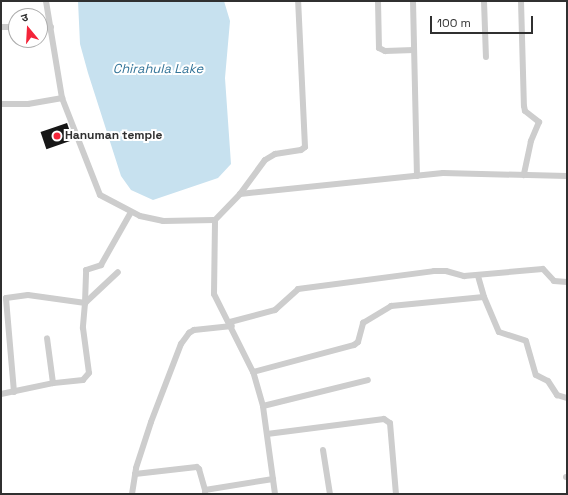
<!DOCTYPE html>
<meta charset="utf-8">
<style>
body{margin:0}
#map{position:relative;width:568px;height:495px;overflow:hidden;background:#fff;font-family:"Space Grotesk","Noto Sans Devanagari",sans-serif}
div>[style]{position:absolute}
.water>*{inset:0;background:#c7e1ef}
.building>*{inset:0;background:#171717;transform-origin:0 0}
.street>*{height:6px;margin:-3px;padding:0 3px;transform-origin:3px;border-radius:3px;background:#cdcdcd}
.dots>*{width:11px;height:11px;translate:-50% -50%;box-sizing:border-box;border:2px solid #fff;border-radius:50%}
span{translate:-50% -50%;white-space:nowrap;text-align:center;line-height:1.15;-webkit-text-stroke:4px #fff;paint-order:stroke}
.poi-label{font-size:12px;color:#303030;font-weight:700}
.left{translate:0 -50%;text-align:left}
.water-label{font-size:13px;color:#36769a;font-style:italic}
.frame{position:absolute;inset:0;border:2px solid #303030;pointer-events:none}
.north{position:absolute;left:8px;top:8px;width:40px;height:40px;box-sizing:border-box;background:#fff;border:1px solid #acacac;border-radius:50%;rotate:342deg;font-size:11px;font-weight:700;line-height:16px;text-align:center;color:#303030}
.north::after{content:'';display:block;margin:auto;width:14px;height:18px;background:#f42439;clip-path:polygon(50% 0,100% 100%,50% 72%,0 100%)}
.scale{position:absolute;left:430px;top:16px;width:103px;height:18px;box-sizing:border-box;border:2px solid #303030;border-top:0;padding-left:5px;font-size:12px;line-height:14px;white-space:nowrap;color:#303030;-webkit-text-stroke:3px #fff;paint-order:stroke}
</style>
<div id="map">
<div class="water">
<div style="clip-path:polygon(78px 1px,224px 1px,230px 21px,225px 78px,231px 164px,218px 178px,153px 200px,131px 190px,121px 176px,88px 73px,80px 44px)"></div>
</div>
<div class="building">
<div style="left:67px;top:123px;width:18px;height:28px;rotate:71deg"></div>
</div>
<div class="street">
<div style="left:378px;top:1px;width:47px;rotate:88.8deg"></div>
<div style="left:379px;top:48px;width:7px;rotate:27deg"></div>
<div style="left:385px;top:51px;width:29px;rotate:-2deg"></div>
<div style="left:413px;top:1px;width:175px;rotate:88.7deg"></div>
<div style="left:484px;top:1px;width:56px;rotate:88deg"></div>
<div style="left:521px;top:1px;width:105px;rotate:88.4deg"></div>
<div style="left:524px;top:106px;width:5px;rotate:79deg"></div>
<div style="left:525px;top:111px;width:18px;rotate:38deg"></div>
<div style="left:539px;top:122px;width:21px;rotate:113deg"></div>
<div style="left:531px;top:141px;width:35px;rotate:102deg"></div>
<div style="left:1px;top:27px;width:15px"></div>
<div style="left:40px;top:27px;width:11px"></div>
<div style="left:62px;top:98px;width:104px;rotate:68.6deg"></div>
<div style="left:100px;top:195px;width:45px;rotate:27.7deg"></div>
<div style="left:140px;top:216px;width:24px;rotate:12deg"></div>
<div style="left:163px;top:221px;width:52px;rotate:-1.1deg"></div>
<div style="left:1px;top:104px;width:27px"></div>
<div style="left:28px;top:104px;width:35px;rotate:-10deg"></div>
<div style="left:62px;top:98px;width:98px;rotate:-99.4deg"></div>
<div style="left:240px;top:194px;width:204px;rotate:-5.9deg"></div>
<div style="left:443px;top:173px;width:124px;rotate:1.4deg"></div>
<div style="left:478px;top:276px;width:22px;rotate:74deg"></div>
<div style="left:484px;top:297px;width:38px;rotate:67deg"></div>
<div style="left:499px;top:332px;width:28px;rotate:18deg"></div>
<div style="left:526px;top:341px;width:35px;rotate:74deg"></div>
<div style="left:536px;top:375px;width:13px;rotate:27deg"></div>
<div style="left:548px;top:381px;width:17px;rotate:57deg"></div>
<div style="left:557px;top:395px;width:10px;rotate:17deg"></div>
<div style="left:85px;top:303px;width:33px;rotate:-88deg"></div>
<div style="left:86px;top:270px;width:16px;rotate:-18deg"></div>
<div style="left:101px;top:265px;width:61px;rotate:-60.5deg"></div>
<div style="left:85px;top:303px;width:45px;rotate:-43.2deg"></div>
<div style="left:230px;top:322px;width:47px;rotate:-14.9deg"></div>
<div style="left:275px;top:310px;width:31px;rotate:-42deg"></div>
<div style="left:298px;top:289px;width:137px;rotate:-7.5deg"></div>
<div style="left:434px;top:271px;width:12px"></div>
<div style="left:446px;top:271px;width:19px;rotate:16deg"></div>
<div style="left:464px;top:276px;width:79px;rotate:-5.1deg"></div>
<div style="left:543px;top:269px;width:16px;rotate:47deg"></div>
<div style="left:554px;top:281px;width:13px;rotate:4deg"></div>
<div style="left:253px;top:372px;width:105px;rotate:-15deg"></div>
<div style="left:354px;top:345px;width:5px;rotate:-37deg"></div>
<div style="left:358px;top:342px;width:20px;rotate:-75deg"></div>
<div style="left:363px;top:323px;width:33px;rotate:-31deg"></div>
<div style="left:391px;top:306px;width:93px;rotate:-5.5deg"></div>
<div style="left:14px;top:392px;width:94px;rotate:-94.9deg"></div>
<div style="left:6px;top:298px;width:22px;rotate:-8deg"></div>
<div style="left:28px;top:295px;width:58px;rotate:8deg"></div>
<div style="left:85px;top:303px;width:25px;rotate:95deg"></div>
<div style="left:83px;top:328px;width:45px;rotate:82.4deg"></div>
<div style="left:89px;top:373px;width:9px;rotate:131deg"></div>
<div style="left:83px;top:380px;width:30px;rotate:174deg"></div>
<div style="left:1px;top:394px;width:53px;rotate:-11.9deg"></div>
<div style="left:53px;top:383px;width:45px;rotate:-97.6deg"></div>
<div style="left:263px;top:406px;width:108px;rotate:-13.9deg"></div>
<div style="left:267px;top:434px;width:118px;rotate:-7.3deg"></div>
<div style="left:384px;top:419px;width:7px;rotate:34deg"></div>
<div style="left:390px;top:423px;width:71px;rotate:85.2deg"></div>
<div style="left:323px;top:450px;width:45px;rotate:81deg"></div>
<div style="left:135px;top:474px;width:62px;rotate:-6.4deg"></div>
<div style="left:197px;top:467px;width:3px;rotate:45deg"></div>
<div style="left:199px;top:469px;width:22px;rotate:74deg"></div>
<div style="left:566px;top:477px;width:1px"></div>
<div style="left:132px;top:494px;width:26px;rotate:-81deg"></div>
<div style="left:136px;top:468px;width:48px;rotate:-71.9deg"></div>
<div style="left:151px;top:422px;width:84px;rotate:-69deg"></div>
<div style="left:181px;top:344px;width:14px;rotate:-54deg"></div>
<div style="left:189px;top:333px;width:6px;rotate:-31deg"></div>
<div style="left:194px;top:330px;width:38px;rotate:-6deg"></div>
<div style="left:205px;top:494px;width:4px;rotate:-90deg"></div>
<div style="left:205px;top:490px;width:69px;rotate:-9.2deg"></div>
<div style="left:275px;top:494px;width:89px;rotate:-97.8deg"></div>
<div style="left:263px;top:406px;width:35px;rotate:-106deg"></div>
<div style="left:253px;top:372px;width:87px;rotate:-116.6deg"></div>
<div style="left:214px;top:294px;width:74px;rotate:-89.2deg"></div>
<div style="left:215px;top:220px;width:36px;rotate:-46deg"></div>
<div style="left:240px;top:194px;width:42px;rotate:-53.7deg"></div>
<div style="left:265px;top:160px;width:12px;rotate:-31deg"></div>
<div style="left:275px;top:154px;width:26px;rotate:-9deg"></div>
<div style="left:301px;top:150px;width:5px;rotate:-37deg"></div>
<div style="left:305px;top:147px;width:146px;rotate:-92.7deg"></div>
</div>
<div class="dots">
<div style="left:57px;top:136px;background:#f42439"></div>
</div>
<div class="poi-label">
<span class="left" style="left:65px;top:136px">Hanuman temple</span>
</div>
<div class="water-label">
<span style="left:158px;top:69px">Chirahula Lake</span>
</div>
<div class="frame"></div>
<div class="north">उ</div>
<div class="scale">100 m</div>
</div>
